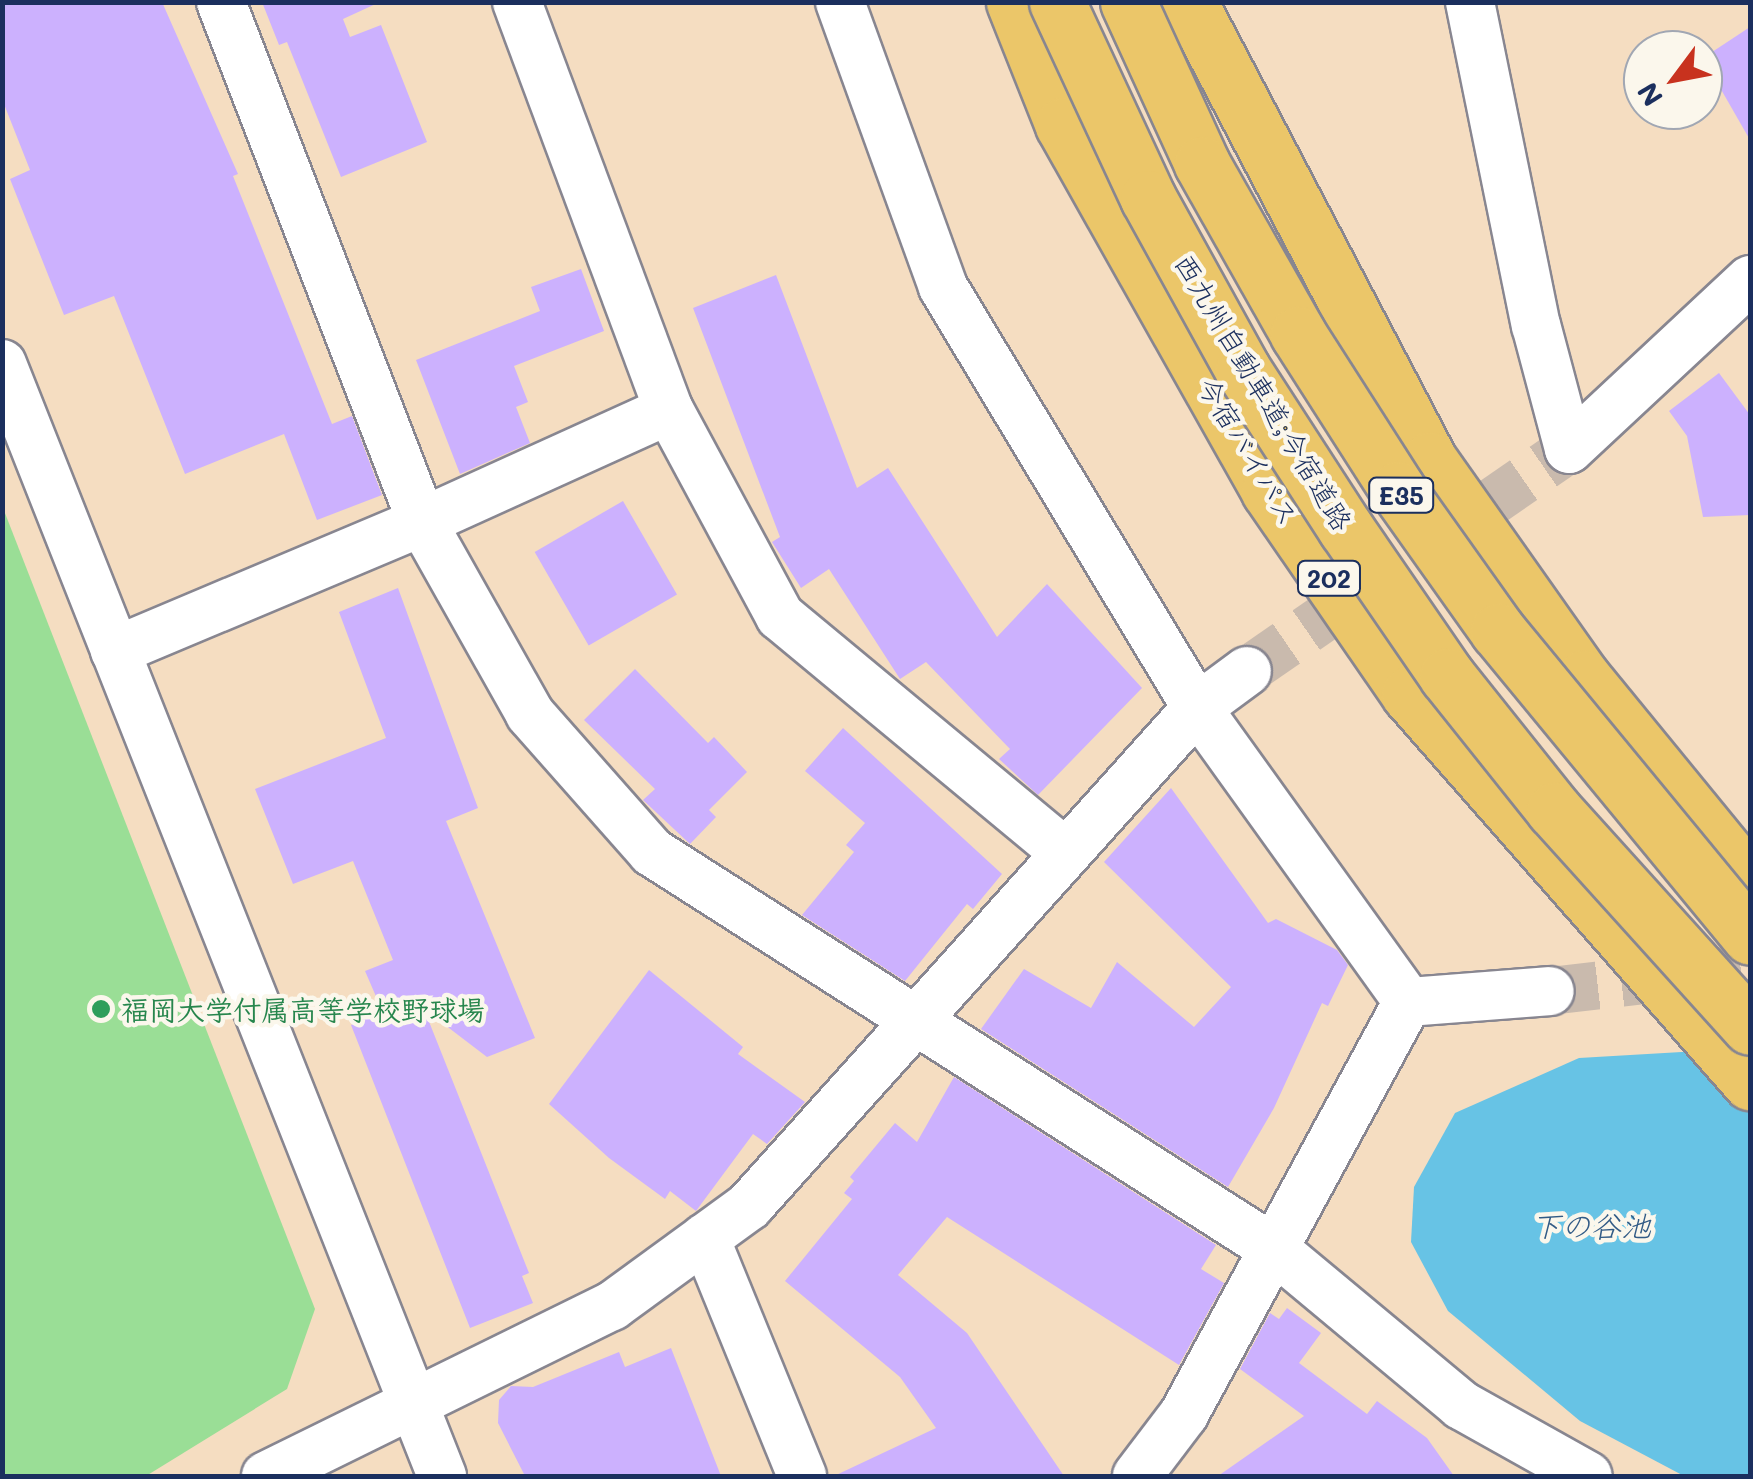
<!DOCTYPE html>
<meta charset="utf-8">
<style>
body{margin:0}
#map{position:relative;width:1753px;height:1479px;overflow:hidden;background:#f5ddc1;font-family:Mali,"Klee One",sans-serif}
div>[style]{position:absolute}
.green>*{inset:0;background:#9ade96}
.water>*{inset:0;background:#67c3e5}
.building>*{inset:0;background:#ccb1fe;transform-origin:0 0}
.minor-tunnel>*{height:48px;margin-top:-24px;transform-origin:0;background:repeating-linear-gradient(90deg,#c9baad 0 48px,transparent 0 72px)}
.roads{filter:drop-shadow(2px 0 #888690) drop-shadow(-2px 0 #888690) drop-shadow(0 2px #888690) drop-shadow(0 -2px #888690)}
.minor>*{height:48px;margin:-24px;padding:0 24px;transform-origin:24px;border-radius:24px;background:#fff}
.highway>*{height:55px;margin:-27.5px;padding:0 27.5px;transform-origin:27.5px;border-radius:27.5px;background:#ebc669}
.bridges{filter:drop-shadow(2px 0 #888690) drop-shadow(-2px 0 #888690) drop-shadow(0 2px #888690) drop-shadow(0 -2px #888690)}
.highway-bridge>*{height:55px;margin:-27.5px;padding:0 27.5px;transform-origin:27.5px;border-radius:27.5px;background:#ebc669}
.dots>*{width:28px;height:28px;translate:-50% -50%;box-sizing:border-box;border:5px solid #fbf7ec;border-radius:50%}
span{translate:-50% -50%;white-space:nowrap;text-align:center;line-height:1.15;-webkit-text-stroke:9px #fbf7ec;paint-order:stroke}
.shield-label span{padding:2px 8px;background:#fbf7ec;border:2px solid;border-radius:8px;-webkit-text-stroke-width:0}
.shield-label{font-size:25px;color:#1b2f5e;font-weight:700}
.street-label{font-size:28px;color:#1b2f5e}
.leisure-label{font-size:28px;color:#27864d;font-weight:700}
.left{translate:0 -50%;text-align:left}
.water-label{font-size:30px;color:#325b86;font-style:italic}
.frame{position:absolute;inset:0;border:5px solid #1b2f5e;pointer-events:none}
.north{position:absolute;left:1623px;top:30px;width:100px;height:100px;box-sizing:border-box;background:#fbf7ec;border:2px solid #a1a7b3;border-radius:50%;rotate:238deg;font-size:28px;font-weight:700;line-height:40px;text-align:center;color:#1b2f5e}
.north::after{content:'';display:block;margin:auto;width:35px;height:45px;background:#c8321e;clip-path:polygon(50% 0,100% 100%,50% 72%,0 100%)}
</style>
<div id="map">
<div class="green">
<div style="clip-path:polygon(3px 508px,315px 1309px,287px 1389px,146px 1476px,3px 1476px)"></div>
</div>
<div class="water">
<div style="clip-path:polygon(1750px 1048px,1750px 1476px,1684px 1476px,1580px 1421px,1448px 1311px,1411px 1242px,1414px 1187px,1455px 1113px,1579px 1058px)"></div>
</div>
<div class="building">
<div style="clip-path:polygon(2px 2px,162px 2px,238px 174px,233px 176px,332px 424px,352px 416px,382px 495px,317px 520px,284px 434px,185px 474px,114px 296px,64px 315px,10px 179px,30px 170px,2px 99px)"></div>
<div style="clip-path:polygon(262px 2px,380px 2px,343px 19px,350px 37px,381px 25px,427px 142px,341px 177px,287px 42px,279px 45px)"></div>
<div style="clip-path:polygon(1750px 27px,1750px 140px,1703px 58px)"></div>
<div style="clip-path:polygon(581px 269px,604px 331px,514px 366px,528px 402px,516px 407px,530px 443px,460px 474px,416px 360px,540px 311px,531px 287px)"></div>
<div style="clip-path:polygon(776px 275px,857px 488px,888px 468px,997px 637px,1047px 584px,1142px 688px,1038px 795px,999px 759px,1010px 749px,926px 662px,900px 679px,829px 569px,801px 588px,772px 542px,780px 537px,693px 308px)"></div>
<div style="clip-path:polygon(1719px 373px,1750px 415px,1750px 515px,1703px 517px,1687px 436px,1669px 411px)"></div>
<div style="left:623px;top:501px;width:108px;height:102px;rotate:60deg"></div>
<div style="clip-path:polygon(398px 588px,478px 808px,446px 821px,535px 1038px,487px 1057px,424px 1009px,529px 1273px,522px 1276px,533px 1303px,470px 1328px,351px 1025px,362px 1020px,358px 1008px,378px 1001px,365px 971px,393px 960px,353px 861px,293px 884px,255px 789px,386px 738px,339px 612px)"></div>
<div style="clip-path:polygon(635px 669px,708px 743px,714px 737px,747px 772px,709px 810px,716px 817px,690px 844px,643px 800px,655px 789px,584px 720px)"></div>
<div style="clip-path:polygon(843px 728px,1002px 874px,973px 909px,967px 904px,905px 981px,802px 915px,854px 852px,846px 845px,865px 823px,805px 771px)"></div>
<div style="clip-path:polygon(1171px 788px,1268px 923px,1276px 919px,1337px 950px,1348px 965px,1328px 1006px,1322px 1003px,1274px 1108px,1228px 1187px,981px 1029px,1024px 969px,1091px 1008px,1117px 962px,1194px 1027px,1231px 987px,1104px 862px)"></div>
<div style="clip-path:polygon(649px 970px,743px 1047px,738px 1054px,805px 1102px,767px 1144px,753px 1134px,696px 1211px,670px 1191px,665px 1199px,609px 1158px,549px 1104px)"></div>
<div style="clip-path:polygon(954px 1077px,1216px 1245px,1201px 1269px,1224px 1283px,1179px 1365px,947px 1217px,898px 1275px,967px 1333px,1064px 1476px,834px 1476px,936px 1428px,900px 1377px,785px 1281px,852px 1199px,844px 1193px,854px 1181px,850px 1177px,895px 1123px,917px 1142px)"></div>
<div style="clip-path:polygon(1287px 1308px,1321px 1333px,1299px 1363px,1367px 1414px,1377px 1401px,1427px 1438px,1454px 1476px,1218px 1476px,1304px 1416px,1240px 1369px,1270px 1313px,1279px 1319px)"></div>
<div style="clip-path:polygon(671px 1348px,721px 1476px,525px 1476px,498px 1423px,499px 1400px,511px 1386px,533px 1387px,619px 1352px,625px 1367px)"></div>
</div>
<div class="minor-tunnel">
<div style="left:1247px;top:671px;width:391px;rotate:-34.6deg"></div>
<div style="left:1550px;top:991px;width:201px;rotate:-6.6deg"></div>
</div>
<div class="roads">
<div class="minor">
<div style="left:221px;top:2px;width:557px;rotate:68.87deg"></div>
<div style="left:422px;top:522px;width:271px;rotate:-24.4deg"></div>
<div style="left:517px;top:2px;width:435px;rotate:69.6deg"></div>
<div style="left:669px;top:410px;width:234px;rotate:61.7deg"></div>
<div style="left:780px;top:616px;width:371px;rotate:39.7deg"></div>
<div style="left:840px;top:2px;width:303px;rotate:70.1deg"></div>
<div style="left:943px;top:287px;width:492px;rotate:58.9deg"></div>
<div style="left:1197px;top:708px;width:362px;rotate:54.3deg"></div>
<div style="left:1470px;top:2px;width:330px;rotate:78.5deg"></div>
<div style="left:1536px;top:325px;width:128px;rotate:75.1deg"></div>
<div style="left:1569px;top:449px;width:248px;rotate:-43deg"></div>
<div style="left:2px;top:364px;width:1196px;rotate:68.41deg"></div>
<div style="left:115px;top:651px;width:333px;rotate:-22.8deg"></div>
<div style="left:422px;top:522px;width:220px;rotate:60.6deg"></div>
<div style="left:530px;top:714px;width:184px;rotate:48.5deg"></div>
<div style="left:652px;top:852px;width:738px;rotate:32.55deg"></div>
<div style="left:1274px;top:1249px;width:244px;rotate:39.8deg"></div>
<div style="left:1461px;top:1405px;width:145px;rotate:29.2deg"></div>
<div style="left:1408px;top:1002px;width:142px;rotate:-4.4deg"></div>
<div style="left:705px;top:1238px;width:257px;rotate:67.8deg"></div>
<div style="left:266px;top:1476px;width:386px;rotate:-26.2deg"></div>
<div style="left:612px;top:1306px;width:170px;rotate:-36.1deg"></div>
<div style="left:749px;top:1206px;width:670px;rotate:-48.03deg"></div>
<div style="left:1197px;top:708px;width:62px;rotate:-36.5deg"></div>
<div style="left:1137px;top:1476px;width:78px;rotate:-52.8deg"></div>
<div style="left:1184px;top:1414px;width:469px;rotate:-61.5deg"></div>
</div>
<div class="highway">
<div style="left:1014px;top:2px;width:132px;rotate:68.3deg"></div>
<div style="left:1063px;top:125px;width:420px;rotate:60.6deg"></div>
<div style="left:1269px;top:491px;width:247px;rotate:55.4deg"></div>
<div style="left:1409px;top:694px;width:517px;rotate:48.69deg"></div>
<div style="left:1189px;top:2px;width:517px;rotate:62.34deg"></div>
<div style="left:1429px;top:460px;width:267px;rotate:54.8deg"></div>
<div style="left:1583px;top:678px;width:264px;rotate:50.7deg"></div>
</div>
</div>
<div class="bridges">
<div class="highway-bridge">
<div style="left:1057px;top:2px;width:216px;rotate:65.1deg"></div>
<div style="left:1148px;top:198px;width:196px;rotate:61.1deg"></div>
<div style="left:1243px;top:370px;width:189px;rotate:57.1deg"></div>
<div style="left:1346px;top:529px;width:178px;rotate:55.5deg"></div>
<div style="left:1447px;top:676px;width:171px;rotate:51.4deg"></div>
<div style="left:1554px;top:810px;width:292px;rotate:47.9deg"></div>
<div style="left:1128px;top:2px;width:178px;rotate:65.4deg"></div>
<div style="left:1202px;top:164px;width:195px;rotate:60.5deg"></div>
<div style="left:1298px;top:334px;width:184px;rotate:57.4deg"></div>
<div style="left:1397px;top:489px;width:174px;rotate:54.6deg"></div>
<div style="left:1498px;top:631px;width:396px;rotate:50.5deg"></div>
</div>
</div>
<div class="dots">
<div style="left:101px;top:1009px;background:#2e9e5b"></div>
</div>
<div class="shield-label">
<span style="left:1401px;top:495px">E35</span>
<span style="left:1329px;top:578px">202</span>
</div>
<div class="street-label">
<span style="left:1264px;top:392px;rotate:59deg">西九州自動車道;今宿道路</span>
<span style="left:1249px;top:451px;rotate:59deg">今宿バイパス</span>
</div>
<div class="leisure-label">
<span class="left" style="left:121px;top:1009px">福岡大学付属高等学校野球場</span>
</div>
<div class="water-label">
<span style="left:1591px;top:1225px">下の谷池</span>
</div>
<div class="frame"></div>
<div class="north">N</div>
</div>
